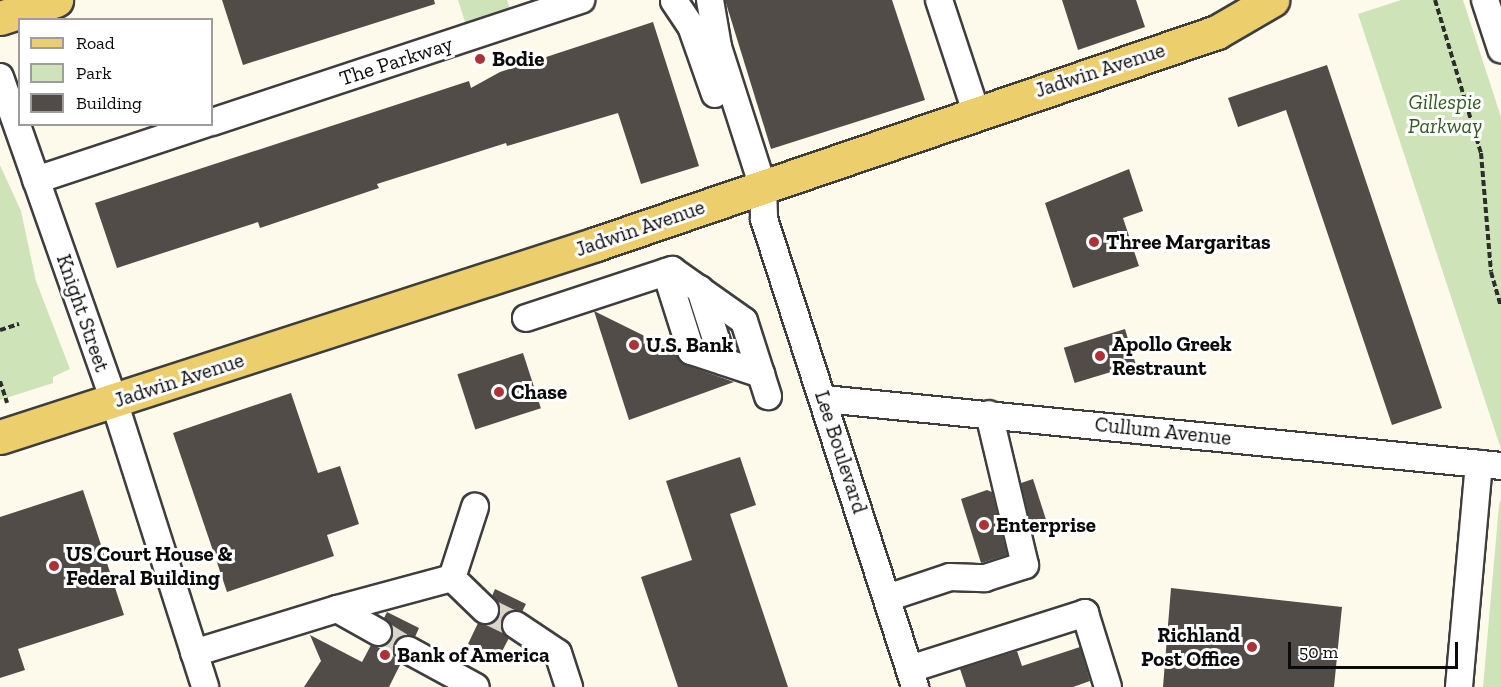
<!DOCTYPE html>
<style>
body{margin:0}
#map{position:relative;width:1501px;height:687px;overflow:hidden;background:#fdfaeb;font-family:"Zilla Slab",serif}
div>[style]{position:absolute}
.green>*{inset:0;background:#cee4b8}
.building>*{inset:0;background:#524c48;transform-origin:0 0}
.minor-tunnel>*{height:26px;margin-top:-13px;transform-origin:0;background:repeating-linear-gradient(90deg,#d9d6c9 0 26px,transparent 0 39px)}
.path>*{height:4px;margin-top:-2px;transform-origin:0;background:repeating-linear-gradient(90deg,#2d2d2d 0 6px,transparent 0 9px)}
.roads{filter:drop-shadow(2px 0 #3e3e3e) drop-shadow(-2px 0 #3e3e3e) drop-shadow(0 2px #3e3e3e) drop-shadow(0 -2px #3e3e3e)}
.minor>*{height:26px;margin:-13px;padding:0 13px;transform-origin:13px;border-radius:13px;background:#fff}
.major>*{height:33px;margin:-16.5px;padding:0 16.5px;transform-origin:16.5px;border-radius:16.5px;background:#ecce6c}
.dots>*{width:16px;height:16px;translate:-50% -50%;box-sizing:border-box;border:3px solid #fff;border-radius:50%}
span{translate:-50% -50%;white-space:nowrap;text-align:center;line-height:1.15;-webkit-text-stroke:6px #fff;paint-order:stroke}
.poi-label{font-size:21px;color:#0b0b0b;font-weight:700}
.left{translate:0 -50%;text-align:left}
.right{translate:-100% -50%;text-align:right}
.street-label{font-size:21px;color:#0b0b0b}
.park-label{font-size:21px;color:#2e5c22;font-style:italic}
.legend{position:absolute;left:18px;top:18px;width:195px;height:108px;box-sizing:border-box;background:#fff;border:2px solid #9d9d9d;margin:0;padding:8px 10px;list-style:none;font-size:18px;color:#0b0b0b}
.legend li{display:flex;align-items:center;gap:12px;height:30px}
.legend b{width:30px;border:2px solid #9d9d9d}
.scale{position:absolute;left:1288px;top:642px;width:170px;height:27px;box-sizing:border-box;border:3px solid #0b0b0b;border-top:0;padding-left:8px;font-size:18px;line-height:21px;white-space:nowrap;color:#0b0b0b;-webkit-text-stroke:4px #fff;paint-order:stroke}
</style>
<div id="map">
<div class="green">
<div style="clip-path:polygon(458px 0,507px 0,511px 13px,467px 28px)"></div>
<div style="clip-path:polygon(1401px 0,1463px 0,1501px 117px,1501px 449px,1358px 14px)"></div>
<div style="clip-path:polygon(0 165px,21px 211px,36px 281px,70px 369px,53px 377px,53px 383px,0 400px)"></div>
<div style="clip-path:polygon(1501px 499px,1501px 687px,1483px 687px,1499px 505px)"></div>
</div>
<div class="building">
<div style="clip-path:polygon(222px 0,434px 0,435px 4px,243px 65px)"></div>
<div style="clip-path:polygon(725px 0,892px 0,925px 100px,771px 149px)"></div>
<div style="clip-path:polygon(1062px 0,1136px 0,1145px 27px,1078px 50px)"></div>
<div style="clip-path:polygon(653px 22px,699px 166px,641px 184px,618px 113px,507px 146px,506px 143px,377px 184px,379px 188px,260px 228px,258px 222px,117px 268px,95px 203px,469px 81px,471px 88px,500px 72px)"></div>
<div style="clip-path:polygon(1327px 65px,1442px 408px,1392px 425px,1286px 110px,1238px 127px,1228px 98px)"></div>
<div style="clip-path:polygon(1129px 169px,1143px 211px,1123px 218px,1139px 266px,1073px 288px,1045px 203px)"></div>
<div style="clip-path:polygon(594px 311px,675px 351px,686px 365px,734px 382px,629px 420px)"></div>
<div style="left:1125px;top:329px;width:37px;height:64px;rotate:73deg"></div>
<div style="left:523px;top:353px;width:58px;height:69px;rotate:72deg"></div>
<div style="clip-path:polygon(291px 393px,318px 473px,340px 466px,359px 524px,327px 535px,334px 556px,227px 592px,173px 433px)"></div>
<div style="clip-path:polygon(740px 457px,756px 505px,730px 514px,788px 687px,678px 687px,641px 577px,692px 560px,666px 481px)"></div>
<div style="clip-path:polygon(1033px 479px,1049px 529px,1033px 534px,1021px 483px)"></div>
<div style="clip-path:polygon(83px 490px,124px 615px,18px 649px,25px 670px,0 678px,0 517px)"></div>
<div style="clip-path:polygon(987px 490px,992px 492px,1007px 555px,981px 563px,961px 499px)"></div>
<div style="clip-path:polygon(1171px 588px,1342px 607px,1334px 687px,1163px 687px)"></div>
<div style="clip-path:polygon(495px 589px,526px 604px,522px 612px,510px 611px,503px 617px,502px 631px,509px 638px,498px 659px,468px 644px,478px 623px,490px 624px,499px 614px,499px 605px,492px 596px)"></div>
<div style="clip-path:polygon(387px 612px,419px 628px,415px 637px,401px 637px,395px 643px,395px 657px,401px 663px,389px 687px,304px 687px,321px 661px,310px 635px,362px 662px,371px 645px,385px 645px,391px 639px,391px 625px,384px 618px)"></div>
<div style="clip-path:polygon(1080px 647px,1090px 681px,1073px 687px,966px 687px,960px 669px,1017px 651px,1022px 666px)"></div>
</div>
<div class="minor-tunnel">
<div style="left:485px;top:610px;width:34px;rotate:26deg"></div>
<div style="left:378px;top:632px;width:35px;rotate:31deg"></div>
</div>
<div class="path">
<div style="left:1435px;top:0;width:160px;rotate:73.3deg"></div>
<div style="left:1481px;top:153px;width:119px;rotate:85.2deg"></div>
<div style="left:1491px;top:272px;width:35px;rotate:74deg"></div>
<div style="left:0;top:330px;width:20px;rotate:-18deg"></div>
<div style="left:0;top:381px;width:23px;rotate:72deg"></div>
</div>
<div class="roads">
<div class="minor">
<div style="left:710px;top:0;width:48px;rotate:80.3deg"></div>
<div style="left:718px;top:47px;width:147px;rotate:72.2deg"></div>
<div style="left:763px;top:187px;width:32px;rotate:88deg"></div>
<div style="left:764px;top:219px;width:492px;rotate:72.1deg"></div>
<div style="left:939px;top:0;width:118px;rotate:71.7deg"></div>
<div style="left:1485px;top:0;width:52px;rotate:71.9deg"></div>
<div style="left:674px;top:1px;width:30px;rotate:56deg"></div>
<div style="left:691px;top:26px;width:72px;rotate:70.6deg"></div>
<div style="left:0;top:77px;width:343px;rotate:70.6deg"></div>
<div style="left:114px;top:401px;width:300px;rotate:72.3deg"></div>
<div style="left:212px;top:122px;width:389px;rotate:-18.3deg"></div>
<div style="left:36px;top:180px;width:178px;rotate:-18.3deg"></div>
<div style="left:666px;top:272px;width:83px;rotate:72.4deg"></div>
<div style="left:691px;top:351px;width:74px;rotate:18.2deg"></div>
<div style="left:700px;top:289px;width:76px;rotate:72.3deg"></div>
<div style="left:526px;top:318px;width:154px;rotate:-18.2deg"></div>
<div style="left:672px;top:270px;width:88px;rotate:35.3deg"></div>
<div style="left:744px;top:321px;width:79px;rotate:72.3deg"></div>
<div style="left:824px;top:399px;width:680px;rotate:5.65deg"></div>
<div style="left:452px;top:578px;width:75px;rotate:-72.1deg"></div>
<div style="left:887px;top:598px;width:66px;rotate:-18.4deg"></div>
<div style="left:950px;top:577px;width:35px;rotate:2deg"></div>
<div style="left:985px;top:578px;width:42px;rotate:-18deg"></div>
<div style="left:1025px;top:565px;width:155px;rotate:-103.4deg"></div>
<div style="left:337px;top:609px;width:119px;rotate:-15.1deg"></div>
<div style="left:452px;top:578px;width:46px;rotate:44.1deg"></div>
<div style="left:516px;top:625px;width:50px;rotate:33.7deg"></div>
<div style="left:558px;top:653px;width:36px;rotate:72deg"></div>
<div style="left:408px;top:650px;width:77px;rotate:28.6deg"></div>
<div style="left:194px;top:653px;width:150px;rotate:-17.1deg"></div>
<div style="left:337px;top:609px;width:47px;rotate:29.3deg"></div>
<div style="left:910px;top:669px;width:184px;rotate:-17.7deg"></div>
<div style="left:1085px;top:613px;width:77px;rotate:72.7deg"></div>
<div style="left:1459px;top:687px;width:224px;rotate:-84.9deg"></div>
</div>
<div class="major">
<div style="left:0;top:18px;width:59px;rotate:-17.8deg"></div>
<div style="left:0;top:437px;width:626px;rotate:-17.94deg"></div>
<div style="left:596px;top:244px;width:656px;rotate:-18.85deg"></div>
<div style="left:1217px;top:32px;width:64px;rotate:-30.2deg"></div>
</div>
</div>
<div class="dots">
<div style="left:480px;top:59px;background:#ad3135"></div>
<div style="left:1094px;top:242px;background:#ad3135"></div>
<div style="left:634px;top:345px;background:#ad3135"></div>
<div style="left:1100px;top:356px;background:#ad3135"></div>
<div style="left:499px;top:392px;background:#ad3135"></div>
<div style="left:984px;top:525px;background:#ad3135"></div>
<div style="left:54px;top:566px;background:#ad3135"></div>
<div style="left:1252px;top:647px;background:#ad3135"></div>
<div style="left:385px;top:655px;background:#ad3135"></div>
</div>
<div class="poi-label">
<span class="left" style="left:492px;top:59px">Bodie</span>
<span class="left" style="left:1106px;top:242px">Three Margaritas</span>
<span class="left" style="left:1112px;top:356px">Apollo Greek<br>Restraunt</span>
<span class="left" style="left:646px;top:345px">U.S. Bank</span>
<span class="left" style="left:511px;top:392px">Chase</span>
<span class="left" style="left:996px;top:525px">Enterprise</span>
<span class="left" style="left:66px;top:566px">US Court House &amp;<br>Federal Building</span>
<span class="right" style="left:1240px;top:647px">Richland<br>Post Office</span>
<span class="left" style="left:397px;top:655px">Bank of America</span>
</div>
<div class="street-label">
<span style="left:396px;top:61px;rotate:-18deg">The Parkway</span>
<span style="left:1100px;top:70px;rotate:-18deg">Jadwin Avenue</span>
<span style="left:640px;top:228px;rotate:-19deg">Jadwin Avenue</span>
<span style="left:83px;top:313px;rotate:71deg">Knight Street</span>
<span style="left:179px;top:380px;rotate:-18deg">Jadwin Avenue</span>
<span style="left:1163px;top:431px;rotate:6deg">Cullum Avenue</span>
<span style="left:841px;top:452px;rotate:72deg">Lee Boulevard</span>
</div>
<div class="park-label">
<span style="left:1445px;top:114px">Gillespie<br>Parkway</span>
</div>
<ul class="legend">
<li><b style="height:8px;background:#ecce6c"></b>Road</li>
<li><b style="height:16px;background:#cee4b8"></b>Park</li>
<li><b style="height:16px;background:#524c48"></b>Building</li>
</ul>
<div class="scale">50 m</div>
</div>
